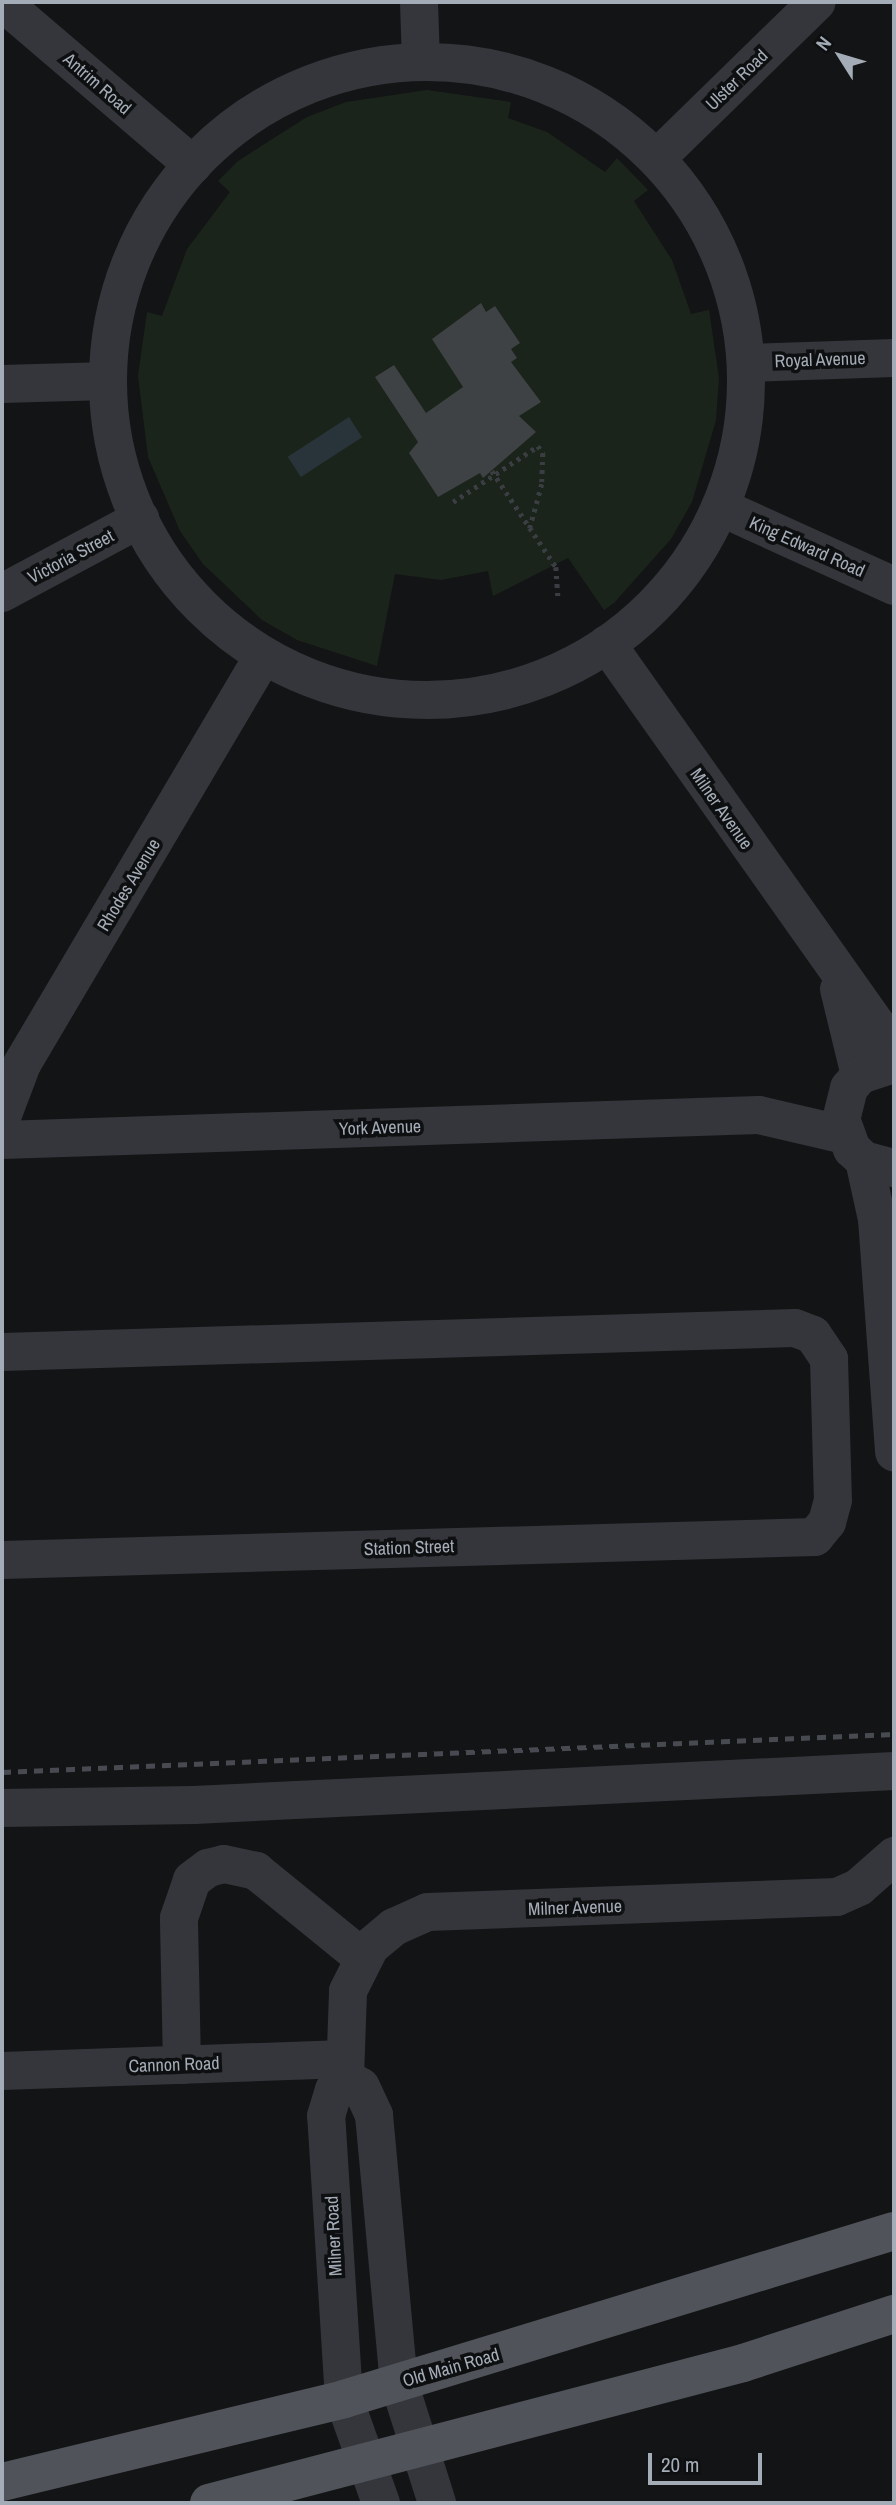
<!DOCTYPE html>
<style>
body{margin:0}
#map{position:relative;width:896px;height:2505px;overflow:hidden;background:#131415;font-family:"Archivo Narrow",sans-serif}
div>[style]{position:absolute}
.green>*{inset:0;background:#1b241b}
.water>*{inset:0;background:#29343a;transform-origin:0 0}
.building>*{inset:0;background:#3f4245}
.path>*{height:4.5px;margin-top:-2.25px;transform-origin:0;background:repeating-linear-gradient(90deg,#3a3d42 0 3.5px,transparent 0 8.5px)}
.minor>*{height:38px;margin:-19px;padding:0 19px;transform-origin:19px;border-radius:19px;background:#34363b}
.minor>.ring{margin:-19px;padding:0;box-sizing:content-box;background:none;border:38px solid #34363b;border-radius:50%}
.major>*{height:38px;margin:-19px;padding:0 19px;transform-origin:19px;border-radius:19px;background:#50535a}
.rail>*{height:5px;margin-top:-2.5px;transform-origin:0;background:repeating-linear-gradient(90deg,#474a50 0 9px,transparent 0 16px)}
span{translate:-50% -50%;white-space:nowrap;text-align:center;line-height:1.15;-webkit-text-stroke:7px #0e0f10;paint-order:stroke}
.street-label{font-size:18px;color:#a4acb7}
.frame{position:absolute;inset:0;border:4px solid #a4acb7;pointer-events:none}
.north{position:absolute;left:805px;top:21px;width:70px;height:70px;-webkit-text-stroke:5px #0e0f10;paint-order:stroke;rotate:307deg;font-size:19px;font-weight:700;line-height:28px;text-align:center;color:#a4acb7}
.north::after{content:'';display:block;margin:auto;width:24px;height:32px;background:#a4acb7;clip-path:polygon(50% 0,100% 100%,50% 72%,0 100%)}
.scale{position:absolute;left:648px;top:2453px;width:114px;height:32px;box-sizing:border-box;border:4px solid #a4acb7;border-top:0;padding-left:9px;font-size:21px;line-height:24px;white-space:nowrap;color:#a4acb7;-webkit-text-stroke:5px #0e0f10;paint-order:stroke}
</style>
<div id="map">
<div class="green">
<div style="clip-path:polygon(427px 90px,511px 102px,508px 118px,547px 132px,605px 172px,617px 158px,648px 190px,634px 201px,672px 260px,691px 314px,709px 310px,719px 378px,716px 420px,692px 502px,671px 539px,614px 603px,604px 610px,568px 558px,493px 596px,488px 571px,441px 580px,395px 574px,377px 666px,297px 640px,262px 620px,203px 564px,180px 531px,148px 457px,138px 376px,147px 312px,162px 316px,187px 249px,230px 192px,218px 181px,238px 161px,307px 117px,346px 102px)"></div>
</div>
<div class="water">
<div style="left:349px;top:417px;width:24px;height:73px;rotate:57deg"></div>
</div>
<div class="building">
<div style="clip-path:polygon(481px 303px,486px 312px,495px 306px,520px 343px,511px 349px,517px 358px,511px 362px,541px 402px,519px 416px,536px 432px,483px 478px,480px 473px,438px 497px,409px 453px,418px 442px,375px 377px,394px 365px,426px 413px,463px 387px,432px 339px)"></div>
</div>
<div class="path">
<div style="left:492px;top:471px;width:115px;rotate:56.3deg"></div>
<div style="left:556px;top:567px;width:29px;rotate:86deg"></div>
<div style="left:453px;top:502px;width:102px;rotate:-33.4deg"></div>
<div style="left:538px;top:446px;width:9px;rotate:54deg"></div>
<div style="left:543px;top:453px;width:31px;rotate:92deg"></div>
<div style="left:542px;top:484px;width:46px;rotate:105.3deg"></div>
</div>
<div class="minor">
<div style="left:2px;top:2px;width:251px;rotate:40.5deg"></div>
<div style="left:419px;top:2px;width:60px;rotate:88.1deg"></div>
<div class="ring" style="left:108px;top:62px;width:600px;height:600px"></div>
<div style="left:657px;top:158px;width:223px;rotate:-44.3deg"></div>
<div style="left:746px;top:363px;width:148px;rotate:-1.9deg"></div>
<div style="left:2px;top:384px;width:106px;rotate:-1.6deg"></div>
<div style="left:720px;top:507px;width:191px;rotate:24.4deg"></div>
<div style="left:2px;top:593px;width:157px;rotate:-28.2deg"></div>
<div style="left:607px;top:644px;width:497px;rotate:54.7deg"></div>
<div style="left:839px;top:989px;width:89px;rotate:76.3deg"></div>
<div style="left:894px;top:1064px;width:36px;rotate:162deg"></div>
<div style="left:860px;top:1075px;width:17px;rotate:130deg"></div>
<div style="left:849px;top:1088px;width:32px;rotate:104deg"></div>
<div style="left:841px;top:1119px;width:32px;rotate:70deg"></div>
<div style="left:852px;top:1149px;width:16px;rotate:43deg"></div>
<div style="left:864px;top:1160px;width:31px;rotate:15deg"></div>
<div style="left:2px;top:1117px;width:57px;rotate:-69.3deg"></div>
<div style="left:22px;top:1064px;width:474px;rotate:-59.4deg"></div>
<div style="left:2px;top:1140px;width:757px;rotate:-1.89deg"></div>
<div style="left:759px;top:1115px;width:87px;rotate:13.2deg"></div>
<div style="left:864px;top:1160px;width:60px;rotate:77.6deg"></div>
<div style="left:877px;top:1219px;width:234px;rotate:85.8deg"></div>
<div style="left:2px;top:1352px;width:793px;rotate:-1.73deg"></div>
<div style="left:795px;top:1328px;width:19px;rotate:21deg"></div>
<div style="left:813px;top:1335px;width:29px;rotate:56deg"></div>
<div style="left:829px;top:1359px;width:141px;rotate:88.4deg"></div>
<div style="left:833px;top:1500px;width:23px;rotate:105deg"></div>
<div style="left:827px;top:1522px;width:19px;rotate:129deg"></div>
<div style="left:815px;top:1537px;width:813px;rotate:178.38deg"></div>
<div style="left:2px;top:1808px;width:192px;rotate:-0.9deg"></div>
<div style="left:194px;top:1805px;width:701px;rotate:-2.78deg"></div>
<div style="left:182px;top:2065px;width:147px;rotate:-91.2deg"></div>
<div style="left:179px;top:1918px;width:40px;rotate:-71.1deg"></div>
<div style="left:192px;top:1880px;width:20px;rotate:-37deg"></div>
<div style="left:208px;top:1868px;width:16px;rotate:-14deg"></div>
<div style="left:224px;top:1864px;width:33px;rotate:12deg"></div>
<div style="left:256px;top:1871px;width:138px;rotate:39.1deg"></div>
<div style="left:2px;top:2071px;width:343px;rotate:-2deg"></div>
<div style="left:345px;top:2078px;width:18px;rotate:29deg"></div>
<div style="left:361px;top:2087px;width:31px;rotate:65deg"></div>
<div style="left:374px;top:2115px;width:269px;rotate:84.7deg"></div>
<div style="left:399px;top:2383px;width:126px;rotate:72.4deg"></div>
<div style="left:381px;top:2503px;width:110px;rotate:-109.6deg"></div>
<div style="left:344px;top:2399px;width:284px;rotate:-93.6deg"></div>
<div style="left:326px;top:2116px;width:27px;rotate:-73deg"></div>
<div style="left:334px;top:2090px;width:16px;rotate:-47deg"></div>
<div style="left:345px;top:2078px;width:87px;rotate:-88deg"></div>
<div style="left:348px;top:1991px;width:49px;rotate:-63.4deg"></div>
<div style="left:370px;top:1947px;width:31px;rotate:-40deg"></div>
<div style="left:394px;top:1927px;width:37px;rotate:-24deg"></div>
<div style="left:428px;top:1912px;width:409px;rotate:-2.1deg"></div>
<div style="left:837px;top:1897px;width:24px;rotate:-24deg"></div>
<div style="left:859px;top:1887px;width:47px;rotate:-41.5deg"></div>
</div>
<div class="major">
<div style="left:2px;top:2482px;width:352px;rotate:-13.6deg"></div>
<div style="left:344px;top:2399px;width:575px;rotate:-16.99deg"></div>
<div style="left:209px;top:2503px;width:552px;rotate:-14.69deg"></div>
<div style="left:743px;top:2363px;width:159px;rotate:-18deg"></div>
</div>
<div class="rail">
<div style="left:2px;top:1772px;width:893px;rotate:-2.44deg"></div>
</div>
<div class="street-label">
<span style="left:737px;top:80px;rotate:-44deg">Ulster Road</span>
<span style="left:97px;top:84px;rotate:41deg">Antrim Road</span>
<span style="left:820px;top:360px;rotate:-2deg">Royal Avenue</span>
<span style="left:807px;top:547px;rotate:24deg">King Edward Road</span>
<span style="left:71px;top:557px;rotate:-28deg">Victoria Street</span>
<span style="left:721px;top:809px;rotate:55deg">Milner Avenue</span>
<span style="left:129px;top:885px;rotate:-59deg">Rhodes Avenue</span>
<span style="left:380px;top:1128px;rotate:-2deg">York Avenue</span>
<span style="left:409px;top:1548px;rotate:-2deg">Station Street</span>
<span style="left:575px;top:1908px;rotate:-2deg">Milner Avenue</span>
<span style="left:174px;top:2065px;rotate:-2deg">Cannon Road</span>
<span style="left:334px;top:2236px;rotate:-93deg">Milner Road</span>
<span style="left:451px;top:2368px;rotate:-16deg">Old Main Road</span>
</div>
<div class="frame"></div>
<div class="north">N</div>
<div class="scale">20 m</div>
</div>
